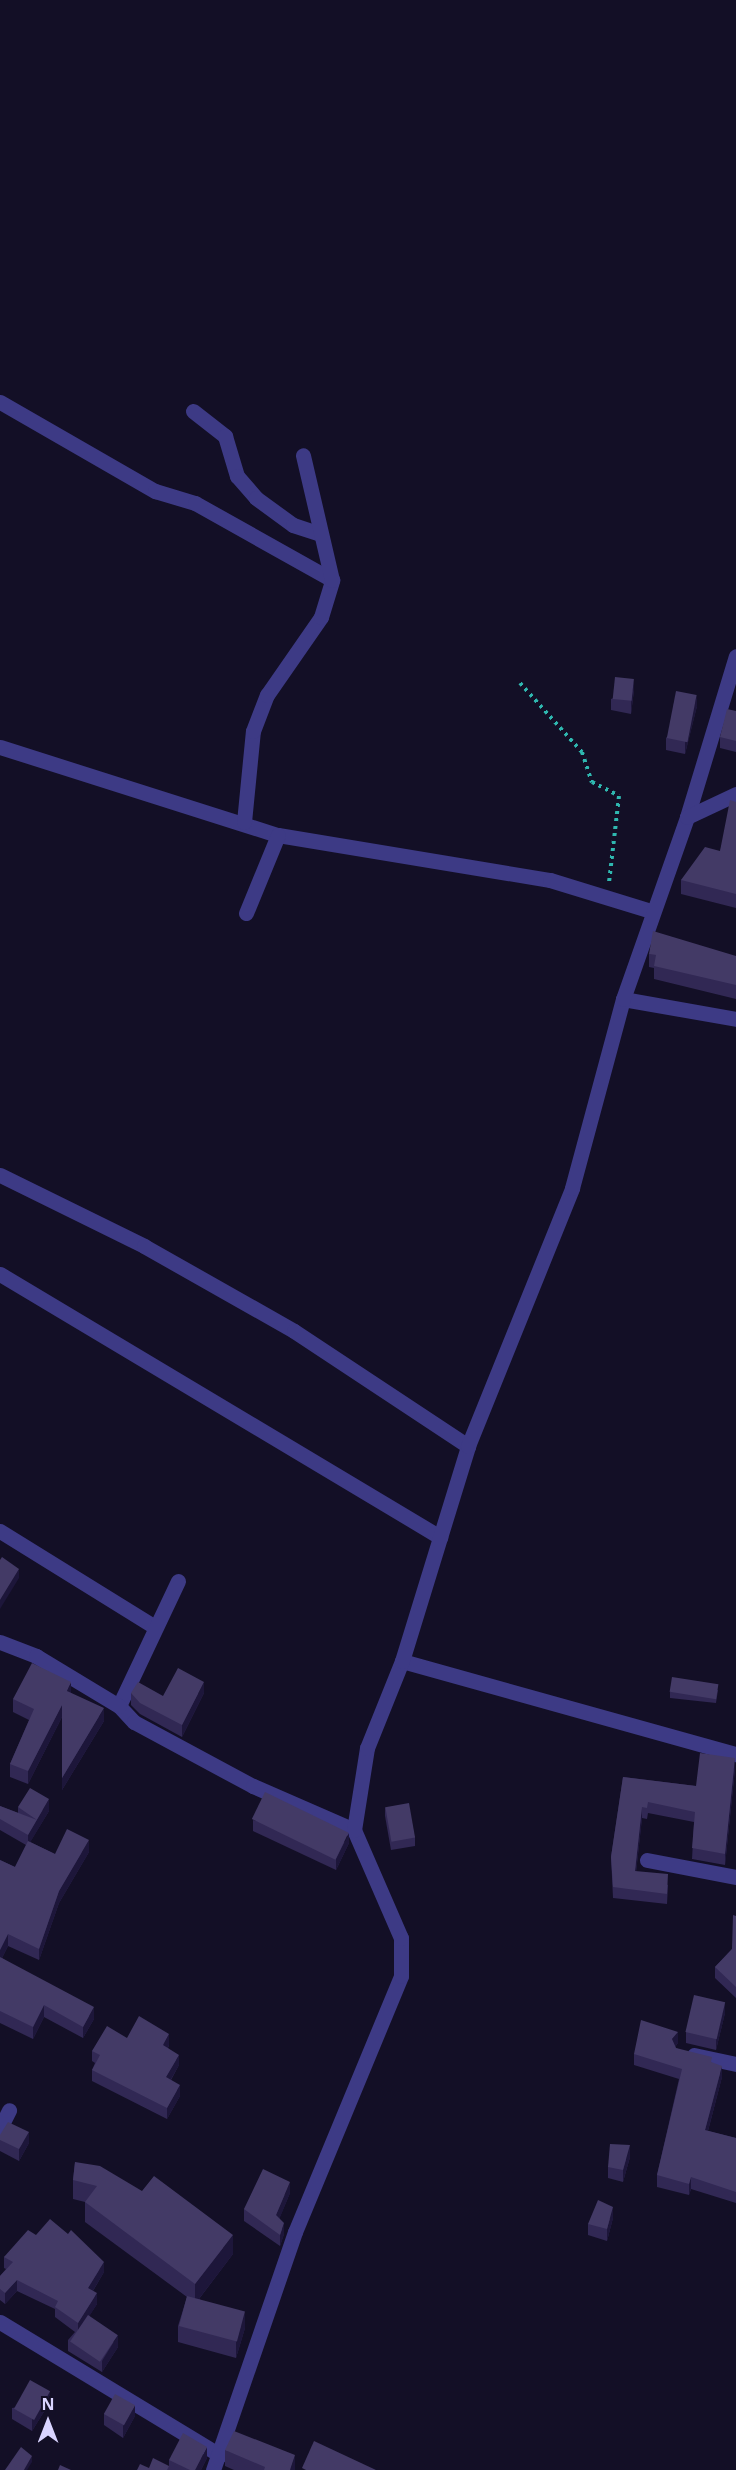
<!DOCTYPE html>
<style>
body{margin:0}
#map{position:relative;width:736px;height:2470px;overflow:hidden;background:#130f26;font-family:"Open Sans",sans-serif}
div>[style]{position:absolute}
.path>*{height:4px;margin-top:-2px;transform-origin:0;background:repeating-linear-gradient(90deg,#2fb8b0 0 3px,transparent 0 7.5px)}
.minor>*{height:15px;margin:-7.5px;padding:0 7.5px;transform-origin:7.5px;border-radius:7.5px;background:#3d3a85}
.wall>*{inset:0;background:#312854}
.shaded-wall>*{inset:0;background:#1d163a}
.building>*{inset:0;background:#433a66;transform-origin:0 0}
span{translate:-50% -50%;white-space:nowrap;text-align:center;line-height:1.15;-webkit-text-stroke:5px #130f26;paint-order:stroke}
.north{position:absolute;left:18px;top:2392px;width:60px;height:60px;-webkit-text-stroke:4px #130f26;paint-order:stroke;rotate:0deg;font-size:16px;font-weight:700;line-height:24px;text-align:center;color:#d9d4ff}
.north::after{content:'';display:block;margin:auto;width:21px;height:27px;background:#d9d4ff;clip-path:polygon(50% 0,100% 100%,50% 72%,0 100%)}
</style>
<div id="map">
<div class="path">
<div style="left:520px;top:683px;width:93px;rotate:48.1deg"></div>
<div style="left:582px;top:752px;width:32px;rotate:72deg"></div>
<div style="left:592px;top:782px;width:30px;rotate:27deg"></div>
<div style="left:619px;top:796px;width:88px;rotate:96.6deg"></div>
</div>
<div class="minor">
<div style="left:0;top:402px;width:179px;rotate:29.9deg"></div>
<div style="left:155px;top:491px;width:42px;rotate:16.7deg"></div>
<div style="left:195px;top:503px;width:157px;rotate:29.3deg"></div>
<div style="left:193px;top:411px;width:41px;rotate:38deg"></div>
<div style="left:225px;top:436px;width:42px;rotate:73.3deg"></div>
<div style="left:237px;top:476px;width:29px;rotate:49deg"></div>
<div style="left:256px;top:498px;width:46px;rotate:36.1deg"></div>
<div style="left:293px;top:525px;width:26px;rotate:18deg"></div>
<div style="left:0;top:747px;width:292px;rotate:17.6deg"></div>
<div style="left:278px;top:835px;width:276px;rotate:9.4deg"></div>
<div style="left:550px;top:880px;width:106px;rotate:17.1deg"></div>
<div style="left:687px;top:817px;width:168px;rotate:-73.1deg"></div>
<div style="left:244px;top:822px;width:91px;rotate:-84.4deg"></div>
<div style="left:253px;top:731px;width:39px;rotate:-69deg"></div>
<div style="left:267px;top:695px;width:95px;rotate:-55.3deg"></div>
<div style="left:321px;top:617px;width:39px;rotate:-73deg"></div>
<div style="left:332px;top:580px;width:128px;rotate:-103.1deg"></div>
<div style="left:246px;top:913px;width:84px;rotate:-67.7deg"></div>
<div style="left:623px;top:999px;width:115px;rotate:10deg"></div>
<div style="left:0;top:1175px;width:161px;rotate:26.2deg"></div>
<div style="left:144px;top:1246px;width:172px;rotate:29.5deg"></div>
<div style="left:294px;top:1331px;width:209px;rotate:33.5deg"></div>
<div style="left:0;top:1274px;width:513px;rotate:30.87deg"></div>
<div style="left:0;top:1531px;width:182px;rotate:31.8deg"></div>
<div style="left:178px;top:1581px;width:138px;rotate:115.3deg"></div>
<div style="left:119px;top:1706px;width:22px;rotate:47deg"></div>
<div style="left:134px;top:1722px;width:135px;rotate:28.3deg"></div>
<div style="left:253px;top:1786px;width:110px;rotate:23.5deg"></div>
<div style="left:0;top:1642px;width:39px;rotate:21deg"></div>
<div style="left:36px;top:1656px;width:97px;rotate:31.1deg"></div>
<div style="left:402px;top:1661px;width:347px;rotate:15.6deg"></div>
<div style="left:647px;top:1860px;width:91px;rotate:10.8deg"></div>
<div style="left:694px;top:2055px;width:43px;rotate:12.1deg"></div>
<div style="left:0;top:2128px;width:20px;rotate:-63deg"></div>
<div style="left:0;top:2322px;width:257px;rotate:31.2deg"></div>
<div style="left:213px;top:2470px;width:252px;rotate:-71deg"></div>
<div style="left:295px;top:2232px;width:277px;rotate:-67.5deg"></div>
<div style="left:401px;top:1976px;width:38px;rotate:-90deg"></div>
<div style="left:401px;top:1938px;width:118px;rotate:-113.5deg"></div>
<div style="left:354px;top:1830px;width:83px;rotate:-81deg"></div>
<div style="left:367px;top:1748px;width:94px;rotate:-68.1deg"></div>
<div style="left:402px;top:1661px;width:225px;rotate:-72.9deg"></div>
<div style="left:468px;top:1446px;width:278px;rotate:-68deg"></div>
<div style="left:572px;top:1188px;width:196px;rotate:-74.9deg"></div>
<div style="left:623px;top:999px;width:193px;rotate:-70.6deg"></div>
<div style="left:687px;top:817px;width:54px;rotate:-25.1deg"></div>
</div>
<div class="wall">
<div style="clip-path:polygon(634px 690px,631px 714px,611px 710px,611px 699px)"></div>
<div style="clip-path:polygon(697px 706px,685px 754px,666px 750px,666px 738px)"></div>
<div style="clip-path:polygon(736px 711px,736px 752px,720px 748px,720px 737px)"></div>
<div style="clip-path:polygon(736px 802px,736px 908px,681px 894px,681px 880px,720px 851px)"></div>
<div style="clip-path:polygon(649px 954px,736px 956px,736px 999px,654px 979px,654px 968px,649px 967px)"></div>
<div style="clip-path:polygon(718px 1690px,716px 1703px,670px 1698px,670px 1692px)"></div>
<div style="clip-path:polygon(71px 1693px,104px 1721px,62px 1790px,62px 1717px,28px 1784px,10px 1777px,10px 1764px,29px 1720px,13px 1712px,13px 1699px)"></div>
<div style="clip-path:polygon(131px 1693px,163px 1696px,204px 1693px,182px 1737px,140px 1714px,131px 1705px)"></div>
<div style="clip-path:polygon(735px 1769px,725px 1865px,692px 1859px,694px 1822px,648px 1813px,647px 1819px,642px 1818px,636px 1872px,668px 1885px,667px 1904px,613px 1898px,611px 1857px,623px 1777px,696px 1786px)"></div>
<div style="clip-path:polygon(0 1806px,18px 1813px,18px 1807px,49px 1811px,30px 1842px,55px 1854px,89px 1852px,59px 1903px,39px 1960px,8px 1946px,2px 1958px,94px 2019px,83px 2038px,44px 2017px,33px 2039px,0 2023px,0 1860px,15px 1867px,26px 1845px,0 1830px)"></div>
<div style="clip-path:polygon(385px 1807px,415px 1837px,415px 1846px,391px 1850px,385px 1816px)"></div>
<div style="clip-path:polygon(253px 1820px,349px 1843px,336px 1870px,253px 1831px)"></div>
<div style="clip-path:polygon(736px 1916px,736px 1998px,715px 1978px,715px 1967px,732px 1949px)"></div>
<div style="clip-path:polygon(725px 2013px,716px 2050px,686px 2043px,686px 2032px)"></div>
<div style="clip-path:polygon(127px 2038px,169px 2045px,168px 2048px,179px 2065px,171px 2080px,180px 2096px,167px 2119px,92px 2081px,92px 2070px,95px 2063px,92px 2061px,92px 2051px)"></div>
<div style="clip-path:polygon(678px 2043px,675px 2047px,676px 2048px,712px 2063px,722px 2077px,708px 2131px,736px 2138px,736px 2203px,691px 2189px,689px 2195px,657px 2187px,657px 2175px,679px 2079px,634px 2065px,634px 2054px)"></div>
<div style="clip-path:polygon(0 2135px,29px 2143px,19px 2161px,0 2151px)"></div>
<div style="clip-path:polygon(630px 2157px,623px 2182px,608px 2178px,608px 2167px)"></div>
<div style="clip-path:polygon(75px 2162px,233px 2254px,199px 2299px,245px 2328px,236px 2358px,178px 2342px,178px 2326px,187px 2297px,85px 2222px,85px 2202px,73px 2199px,73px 2180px)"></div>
<div style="clip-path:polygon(290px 2193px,279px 2219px,284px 2234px,280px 2246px,244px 2221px,244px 2209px)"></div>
<div style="clip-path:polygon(613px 2218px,607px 2241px,588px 2235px,588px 2224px)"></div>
<div style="clip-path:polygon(36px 2235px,104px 2272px,93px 2291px,97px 2304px,89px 2316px,118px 2347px,102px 2372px,68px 2351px,68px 2340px,75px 2332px,55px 2317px,55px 2309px,17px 2291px,5px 2304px,0 2300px,0 2276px,6px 2269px,4px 2268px,4px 2257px)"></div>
<div style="clip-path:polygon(50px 2402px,32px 2431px,12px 2419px,12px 2408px)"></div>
<div style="clip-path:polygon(104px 2414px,135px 2416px,123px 2438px,104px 2425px)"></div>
<div style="clip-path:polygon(225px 2450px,295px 2470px,234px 2470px,225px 2466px)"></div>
<div style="clip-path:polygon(207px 2458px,201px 2470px,137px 2470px,169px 2466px,169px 2460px)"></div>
</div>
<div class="shaded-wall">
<div style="clip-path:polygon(634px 679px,634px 690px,631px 714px,631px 703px)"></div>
<div style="clip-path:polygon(697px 695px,697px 706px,685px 754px,685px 743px)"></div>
<div style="clip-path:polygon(19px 1569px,19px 1578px,0 1609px,0 1600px)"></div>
<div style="clip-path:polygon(71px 1682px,71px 1695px,67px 1691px)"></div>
<div style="clip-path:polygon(204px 1682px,204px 1693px,182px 1737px,182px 1725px)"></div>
<div style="clip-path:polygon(62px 1705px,62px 1717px,28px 1784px,28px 1771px)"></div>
<div style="clip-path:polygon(104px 1708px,104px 1721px,62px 1790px,62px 1778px)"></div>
<div style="clip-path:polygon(735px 1758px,735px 1769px,725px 1865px,725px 1854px)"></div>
<div style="clip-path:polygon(49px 1799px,49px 1811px,28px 1846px,28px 1835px)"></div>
<div style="clip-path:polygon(642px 1807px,642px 1818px,635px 1882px,635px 1871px)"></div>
<div style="clip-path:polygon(349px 1833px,349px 1843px,336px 1870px,336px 1859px)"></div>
<div style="clip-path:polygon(89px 1840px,89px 1852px,59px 1903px,39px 1960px,39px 1949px,59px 1891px)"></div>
<div style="clip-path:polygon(8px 1934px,8px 1946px,0 1962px,0 1950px)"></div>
<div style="clip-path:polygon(725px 2002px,725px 2013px,716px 2050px,716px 2038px)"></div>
<div style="clip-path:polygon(44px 2005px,44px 2017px,33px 2039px,33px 2027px)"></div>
<div style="clip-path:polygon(94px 2007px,94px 2019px,83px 2038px,83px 2027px)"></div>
<div style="clip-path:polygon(678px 2032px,678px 2043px,672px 2050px,672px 2039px)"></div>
<div style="clip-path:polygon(169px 2034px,169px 2045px,163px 2056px,163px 2045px)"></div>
<div style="clip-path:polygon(179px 2055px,179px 2065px,166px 2088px,166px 2077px)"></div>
<div style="clip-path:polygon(722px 2066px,722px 2077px,705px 2142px,705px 2130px)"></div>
<div style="clip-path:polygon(180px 2085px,180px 2096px,167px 2119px,167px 2108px)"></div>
<div style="clip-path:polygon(29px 2132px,29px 2143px,19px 2161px,19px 2149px)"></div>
<div style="clip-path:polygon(630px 2145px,630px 2157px,623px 2182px,623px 2170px)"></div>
<div style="clip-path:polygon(691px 2177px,691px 2189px,689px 2195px,689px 2184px)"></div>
<div style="clip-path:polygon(290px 2182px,290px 2193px,276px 2227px,276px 2215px)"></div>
<div style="clip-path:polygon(613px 2207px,613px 2218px,607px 2241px,607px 2229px)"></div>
<div style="clip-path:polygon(284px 2223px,284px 2234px,280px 2246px,280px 2235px)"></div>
<div style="clip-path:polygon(233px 2235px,233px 2254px,195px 2304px,195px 2284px)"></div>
<div style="clip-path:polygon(104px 2262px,104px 2272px,88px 2299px,88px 2288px)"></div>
<div style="clip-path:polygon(17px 2280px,17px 2291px,5px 2304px,5px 2293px)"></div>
<div style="clip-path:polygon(97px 2293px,97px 2304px,78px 2334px,78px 2323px)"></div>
<div style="clip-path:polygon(245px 2312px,245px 2328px,236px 2358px,236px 2342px)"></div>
<div style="clip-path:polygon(118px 2335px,118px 2347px,102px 2372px,102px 2361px)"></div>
<div style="clip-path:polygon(50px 2391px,50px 2402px,32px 2431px,32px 2420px)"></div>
<div style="clip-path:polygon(135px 2405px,135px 2416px,123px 2438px,123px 2426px)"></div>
<div style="clip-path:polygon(207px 2447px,207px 2458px,201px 2470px,195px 2470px)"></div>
<div style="clip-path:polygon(295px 2455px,295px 2470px,290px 2470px)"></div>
<div style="clip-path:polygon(32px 2456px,32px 2462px,27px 2470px,24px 2470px)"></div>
</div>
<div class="building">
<div style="left:615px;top:677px;width:19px;height:22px;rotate:6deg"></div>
<div style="left:676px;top:691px;width:21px;height:48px;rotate:11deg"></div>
<div style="clip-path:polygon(727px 709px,736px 711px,736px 741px,720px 737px)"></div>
<div style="clip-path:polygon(730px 800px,736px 802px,736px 894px,681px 880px,705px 847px,720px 851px)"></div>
<div style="clip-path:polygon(653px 931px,736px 956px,736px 985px,654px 966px,656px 955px,649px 954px)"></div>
<div style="clip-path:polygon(2px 1557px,19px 1569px,0 1600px,0 1560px)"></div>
<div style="clip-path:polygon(32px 1663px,71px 1682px,67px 1691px,104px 1708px,62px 1778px,62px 1705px,28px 1771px,10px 1764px,34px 1709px,13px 1699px)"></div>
<div style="clip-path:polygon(178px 1668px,204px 1682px,182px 1725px,140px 1703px,131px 1693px,138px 1682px,163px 1696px)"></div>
<div style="left:672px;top:1677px;width:47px;height:15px;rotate:9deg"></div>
<div style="clip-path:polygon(700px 1753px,735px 1758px,725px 1854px,692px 1848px,695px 1812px,648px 1802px,647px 1808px,642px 1807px,635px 1871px,668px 1874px,667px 1894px,613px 1887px,611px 1857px,623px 1777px,696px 1786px)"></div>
<div style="clip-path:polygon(30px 1788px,49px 1799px,28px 1835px,0 1819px,0 1806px,37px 1820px,18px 1807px)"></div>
<div style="left:265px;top:1792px;width:93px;height:30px;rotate:26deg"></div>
<div style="left:409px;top:1803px;width:35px;height:24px;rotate:80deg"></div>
<div style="clip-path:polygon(67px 1829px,89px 1840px,59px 1891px,39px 1949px,8px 1934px,0 1950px,0 1860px,15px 1867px,28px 1841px,55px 1854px)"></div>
<div style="clip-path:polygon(733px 1915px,736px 1916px,736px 1987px,715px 1967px,732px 1949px)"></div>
<div style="clip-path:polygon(0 1957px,94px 2007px,83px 2027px,44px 2005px,33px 2027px,0 2011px)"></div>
<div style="left:694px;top:1995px;width:32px;height:38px;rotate:13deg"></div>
<div style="clip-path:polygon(139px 2016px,169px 2034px,163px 2045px,179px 2055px,166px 2077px,180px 2085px,167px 2108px,92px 2070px,100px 2055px,92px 2051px,107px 2026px,127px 2038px)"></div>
<div style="clip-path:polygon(641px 2020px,678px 2032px,672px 2039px,676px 2048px,712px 2057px,711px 2062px,722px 2066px,705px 2130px,736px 2138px,736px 2192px,691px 2177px,689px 2184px,657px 2175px,682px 2069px,634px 2054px)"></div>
<div style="clip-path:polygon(8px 2122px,29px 2132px,19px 2149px,0 2140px,0 2135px)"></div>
<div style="clip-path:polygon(610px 2144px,630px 2145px,623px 2170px,608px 2167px)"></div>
<div style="clip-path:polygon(75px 2162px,100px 2166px,142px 2191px,154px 2176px,233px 2235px,195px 2284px,85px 2202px,97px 2186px,73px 2180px)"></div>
<div style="clip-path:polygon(263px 2169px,290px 2182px,276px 2215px,284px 2223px,280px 2235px,244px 2209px)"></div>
<div style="clip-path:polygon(598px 2200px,613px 2207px,607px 2229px,588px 2224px)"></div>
<div style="clip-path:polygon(50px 2219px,68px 2234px,71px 2230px,104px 2262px,88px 2288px,97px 2293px,78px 2323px,55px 2307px,58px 2301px,17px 2280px,5px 2293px,0 2289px,0 2276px,13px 2262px,4px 2257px,28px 2230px,36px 2235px)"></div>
<div style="left:187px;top:2296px;width:60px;height:31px;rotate:15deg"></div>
<div style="left:88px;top:2315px;width:36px;height:32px;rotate:34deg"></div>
<div style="left:30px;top:2380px;width:23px;height:33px;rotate:29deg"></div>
<div style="left:115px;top:2394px;width:23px;height:23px;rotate:29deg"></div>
<div style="clip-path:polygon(234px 2431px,295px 2455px,290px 2470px,264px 2470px,265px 2467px,225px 2450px)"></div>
<div style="clip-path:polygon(183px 2433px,207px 2447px,195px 2470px,190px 2470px,169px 2460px)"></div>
<div style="clip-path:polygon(314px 2441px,376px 2470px,306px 2470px,302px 2468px)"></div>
<div style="clip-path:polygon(21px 2447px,32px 2456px,24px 2470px,5px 2470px)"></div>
<div style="clip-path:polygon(153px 2458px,169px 2466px,167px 2470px,137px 2470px,140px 2464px,149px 2468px)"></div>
<div style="clip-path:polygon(60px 2465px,71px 2470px,58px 2470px)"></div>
</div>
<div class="north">N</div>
</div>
